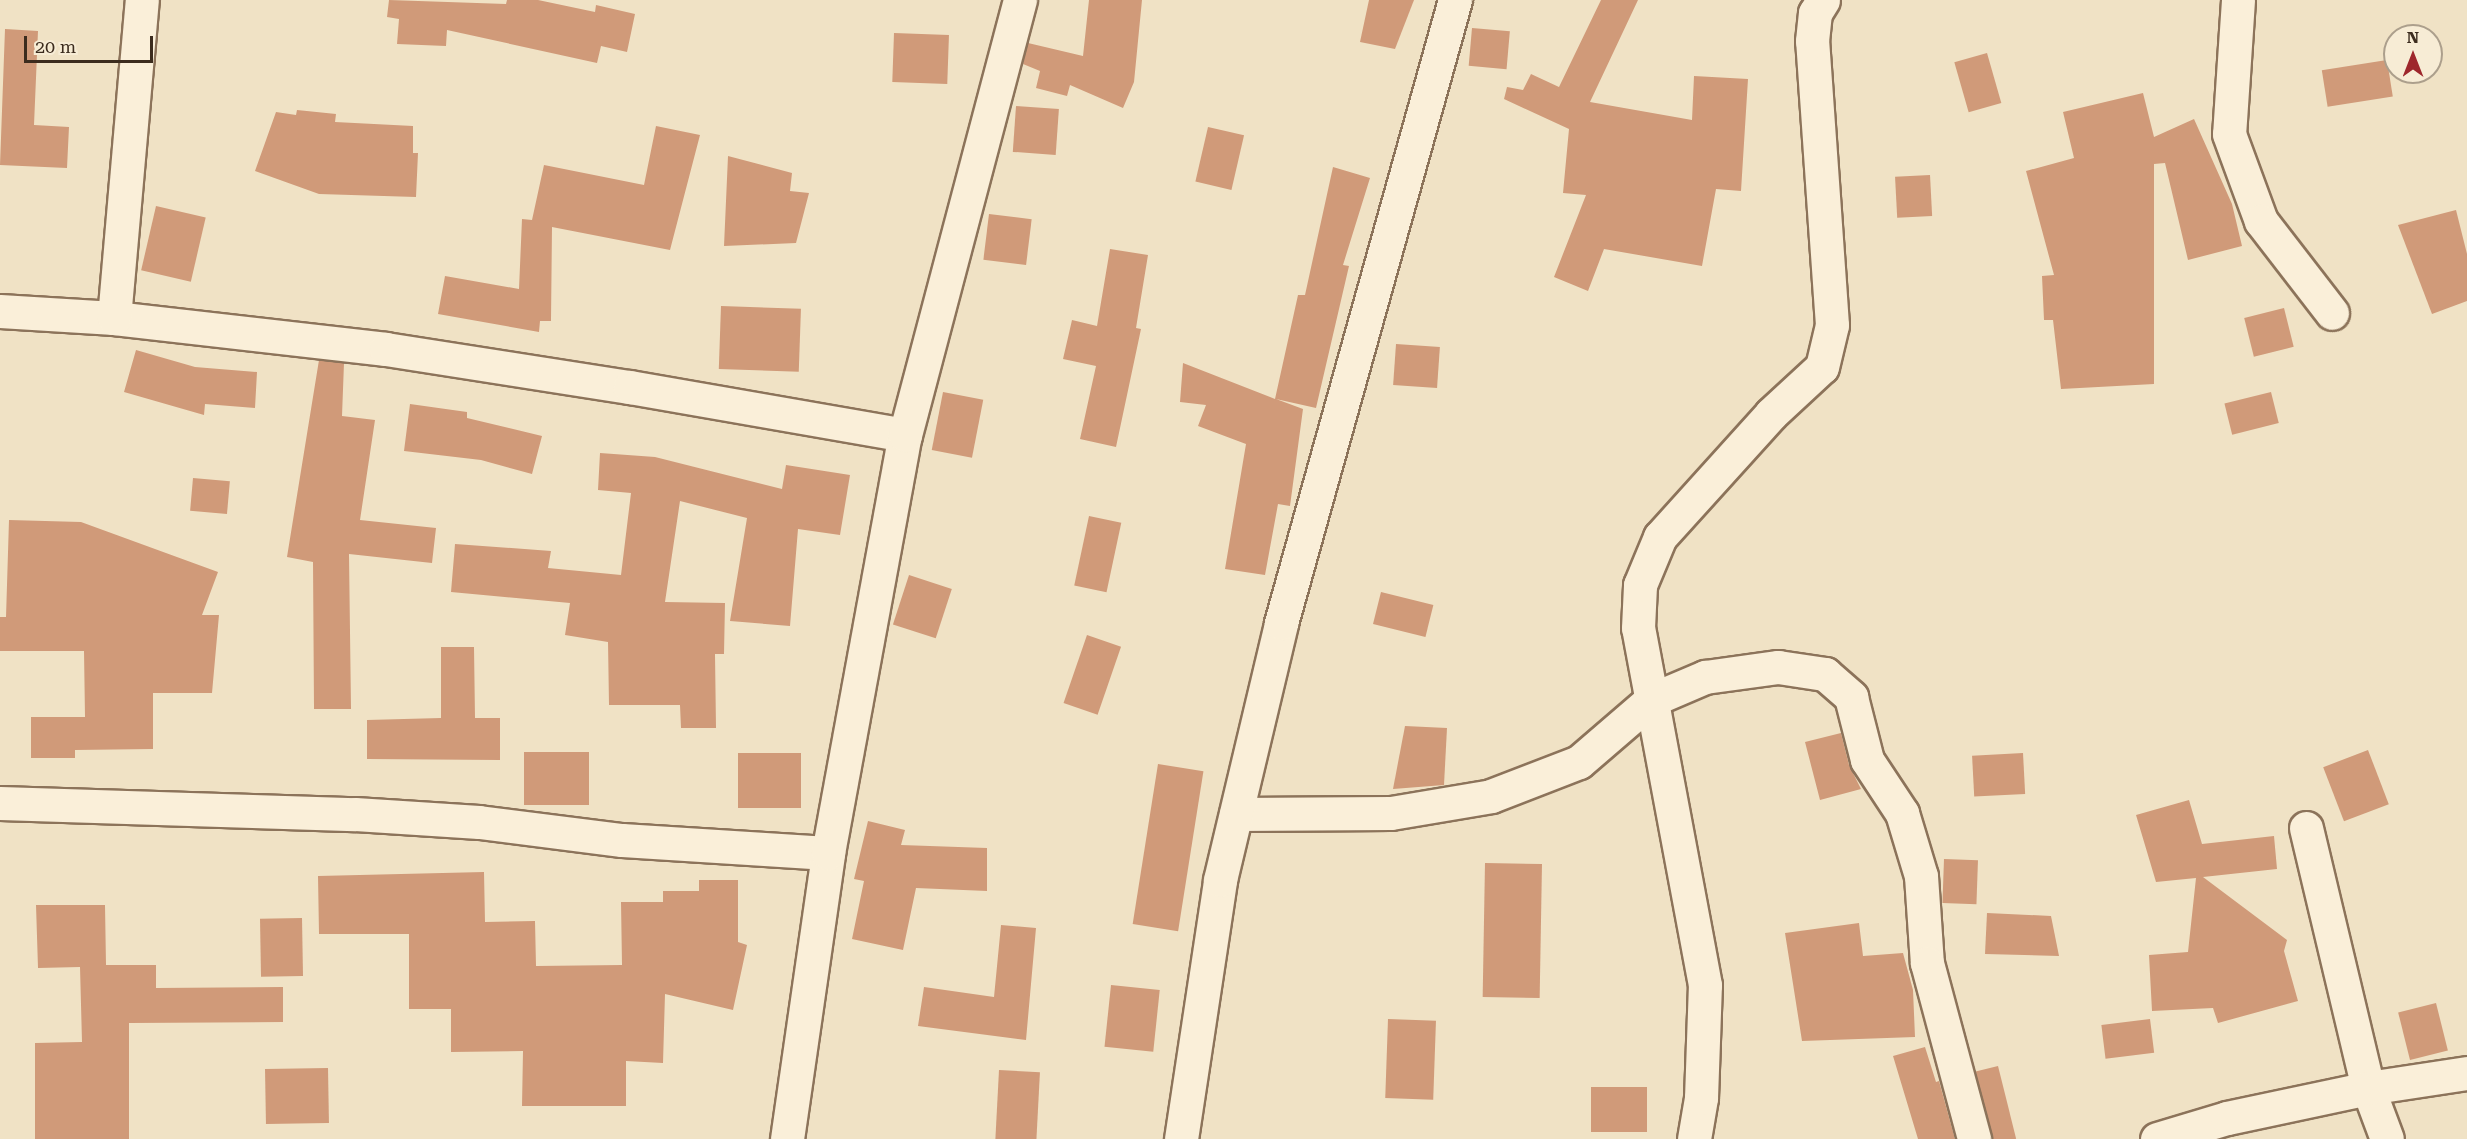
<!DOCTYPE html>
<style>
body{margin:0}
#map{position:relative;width:2467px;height:1139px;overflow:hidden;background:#f0e2c5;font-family:"Roboto Serif",serif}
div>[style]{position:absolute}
.building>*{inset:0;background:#d09a79;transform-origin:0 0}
.roads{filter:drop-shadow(2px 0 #8c735a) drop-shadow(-2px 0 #8c735a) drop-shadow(0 2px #8c735a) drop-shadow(0 -2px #8c735a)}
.minor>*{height:33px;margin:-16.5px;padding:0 16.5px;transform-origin:16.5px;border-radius:16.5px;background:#faefd9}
span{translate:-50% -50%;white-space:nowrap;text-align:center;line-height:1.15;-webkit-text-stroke:5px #f7ecd5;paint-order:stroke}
.north{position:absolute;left:2383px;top:24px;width:60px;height:60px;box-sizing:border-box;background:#f7ecd5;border:2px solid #ac9f8c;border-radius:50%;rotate:0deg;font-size:16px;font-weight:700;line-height:24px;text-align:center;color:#3c2c1e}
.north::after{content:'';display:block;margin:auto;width:21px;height:27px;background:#9e272c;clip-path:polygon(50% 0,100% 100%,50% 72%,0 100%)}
.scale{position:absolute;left:24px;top:36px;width:129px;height:27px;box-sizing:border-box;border:3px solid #3c2c1e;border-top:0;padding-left:8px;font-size:18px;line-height:21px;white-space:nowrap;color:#3c2c1e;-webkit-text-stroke:4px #f7ecd5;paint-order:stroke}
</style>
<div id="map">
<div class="building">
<div style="clip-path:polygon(389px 0,506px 4px,507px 0,538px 0,595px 12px,596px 5px,635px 14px,627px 52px,601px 46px,597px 63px,447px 30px,446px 46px,397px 44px,399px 19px,387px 17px)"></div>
<div style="clip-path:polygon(1089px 0,1142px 0,1134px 82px,1123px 108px,1070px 85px,1067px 96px,1036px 88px,1040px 71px,1023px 64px,1028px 43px,1083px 56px)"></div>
<div style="clip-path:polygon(1369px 0,1414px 0,1395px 49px,1360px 42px)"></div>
<div style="clip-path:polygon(1601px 0,1638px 0,1590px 102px,1692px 120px,1694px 76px,1748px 79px,1741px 191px,1716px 189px,1702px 266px,1604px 249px,1588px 291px,1554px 277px,1586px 195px,1563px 193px,1569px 129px,1504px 99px,1507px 87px,1523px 90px,1531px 74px,1559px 87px)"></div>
<div style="left:1472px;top:28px;width:38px;height:38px;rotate:5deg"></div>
<div style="clip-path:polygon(5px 29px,38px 31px,34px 125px,69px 127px,67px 168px,0 165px)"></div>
<div style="left:894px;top:33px;width:55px;height:49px;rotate:2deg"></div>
<div style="left:1987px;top:53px;width:52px;height:34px;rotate:74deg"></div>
<div style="left:2387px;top:60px;width:37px;height:66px;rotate:81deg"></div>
<div style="clip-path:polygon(2143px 93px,2154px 137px,2194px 119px,2232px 204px,2242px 246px,2188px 260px,2165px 163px,2154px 164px,2154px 384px,2061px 389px,2053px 320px,2044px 320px,2042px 276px,2054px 275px,2026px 171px,2074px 158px,2063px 112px)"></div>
<div style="left:1016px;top:106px;width:43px;height:46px;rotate:4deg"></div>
<div style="clip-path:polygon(297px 110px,336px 114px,335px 122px,413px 126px,413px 153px,418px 153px,416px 197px,319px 194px,255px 171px,276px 112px,296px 115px)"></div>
<div style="clip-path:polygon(656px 126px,700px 135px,670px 250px,552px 227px,551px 321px,540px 321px,539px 332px,438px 314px,445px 276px,519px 289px,522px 219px,532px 220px,544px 165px,644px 185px)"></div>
<div style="left:1208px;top:127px;width:37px;height:56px;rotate:13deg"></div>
<div style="clip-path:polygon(728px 156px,792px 173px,790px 191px,809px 193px,796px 243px,724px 246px)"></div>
<div style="clip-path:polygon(1333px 167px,1370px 178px,1343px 265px,1349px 266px,1316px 408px,1276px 399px,1303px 409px,1290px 506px,1278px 504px,1265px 575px,1225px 569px,1246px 444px,1198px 426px,1206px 405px,1180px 402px,1183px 363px,1275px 399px,1298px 295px,1305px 295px)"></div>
<div style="left:1930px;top:175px;width:41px;height:35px;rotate:87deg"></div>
<div style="left:156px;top:206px;width:51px;height:66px;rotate:13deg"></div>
<div style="clip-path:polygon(2456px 210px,2467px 254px,2467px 301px,2432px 314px,2398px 225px)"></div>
<div style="left:989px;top:214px;width:43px;height:46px;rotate:7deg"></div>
<div style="clip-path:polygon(1110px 249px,1148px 255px,1136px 328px,1141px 329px,1116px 447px,1080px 439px,1096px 366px,1063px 359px,1072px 320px,1097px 326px)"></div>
<div style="left:721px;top:306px;width:80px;height:63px;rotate:2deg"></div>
<div style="left:2284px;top:308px;width:40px;height:41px;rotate:76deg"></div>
<div style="left:1396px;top:344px;width:44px;height:41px;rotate:4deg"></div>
<div style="clip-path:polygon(136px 350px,195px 367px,257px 372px,255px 408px,205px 404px,204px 415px,124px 392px)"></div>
<div style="clip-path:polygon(319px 360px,344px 363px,342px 416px,375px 420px,360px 520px,436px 528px,432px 563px,349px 554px,351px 709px,314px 709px,313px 562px,287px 557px)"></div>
<div style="left:943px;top:392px;width:41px;height:59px;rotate:11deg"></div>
<div style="left:2271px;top:392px;width:32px;height:48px;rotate:76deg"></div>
<div style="clip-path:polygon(410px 404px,467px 412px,467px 418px,542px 436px,532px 474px,481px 460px,404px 451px)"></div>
<div style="clip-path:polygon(600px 453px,655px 457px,782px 489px,786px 465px,850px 475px,840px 535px,798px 529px,790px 626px,730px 621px,747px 518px,680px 501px,665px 602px,725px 603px,724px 654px,715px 654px,716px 728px,681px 728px,680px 705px,609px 705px,608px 642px,565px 635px,570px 603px,451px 592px,455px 544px,551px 551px,548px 568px,621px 575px,631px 493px,598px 490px)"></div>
<div style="left:193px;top:478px;width:37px;height:33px;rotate:5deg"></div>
<div style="left:1089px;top:516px;width:33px;height:71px;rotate:12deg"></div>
<div style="clip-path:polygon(9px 520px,81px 522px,218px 572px,202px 615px,219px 615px,212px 693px,153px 693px,153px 749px,75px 750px,75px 758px,31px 758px,31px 717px,85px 717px,84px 651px,0 651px,0 617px,6px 617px)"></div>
<div style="left:909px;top:575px;width:45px;height:52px;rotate:18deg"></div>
<div style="left:1381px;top:592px;width:54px;height:33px;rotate:14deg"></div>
<div style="left:1087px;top:635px;width:36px;height:72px;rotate:19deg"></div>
<div style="clip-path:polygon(441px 647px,474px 647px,475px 718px,500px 718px,500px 760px,367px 759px,367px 720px,441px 718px)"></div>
<div style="clip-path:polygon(1405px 726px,1447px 728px,1444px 785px,1393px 789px)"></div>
<div style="clip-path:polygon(1841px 733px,1849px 765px,1861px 789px,1820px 800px,1805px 742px)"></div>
<div style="left:2368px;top:750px;width:58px;height:48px;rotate:69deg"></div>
<div style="left:524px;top:752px;width:65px;height:53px"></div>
<div style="left:801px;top:753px;width:55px;height:63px;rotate:90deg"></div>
<div style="left:2023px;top:753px;width:41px;height:51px;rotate:87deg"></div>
<div style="left:1158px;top:764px;width:46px;height:162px;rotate:9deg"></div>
<div style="clip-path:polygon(2189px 800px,2202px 844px,2274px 836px,2277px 869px,2203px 877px,2287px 940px,2284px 951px,2298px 1001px,2218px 1023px,2213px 1008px,2152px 1011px,2149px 955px,2188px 952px,2196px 878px,2156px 882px,2136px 815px)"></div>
<div style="clip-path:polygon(868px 821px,905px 830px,901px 845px,987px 848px,987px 891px,916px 888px,903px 950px,852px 939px,864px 881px,854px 879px)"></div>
<div style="left:1944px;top:859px;width:34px;height:44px;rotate:2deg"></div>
<div style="left:1485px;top:863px;width:57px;height:134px;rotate:1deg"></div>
<div style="clip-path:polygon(484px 872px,485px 922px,535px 921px,536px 966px,622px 965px,621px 902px,663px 902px,663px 891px,699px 891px,699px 880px,738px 880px,738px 942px,747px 945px,733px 1010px,665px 994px,663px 1063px,626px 1061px,626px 1106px,522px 1106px,523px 1051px,451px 1052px,451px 1009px,409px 1009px,409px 934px,319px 934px,318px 876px)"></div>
<div style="clip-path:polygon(36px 905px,105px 905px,106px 965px,156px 965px,156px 988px,283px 987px,283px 1022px,129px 1023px,129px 1139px,35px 1139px,35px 1043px,82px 1042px,80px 967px,38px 968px)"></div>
<div style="clip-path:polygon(1987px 913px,2051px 916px,2059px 956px,1985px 954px)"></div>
<div style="left:302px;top:918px;width:58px;height:42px;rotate:89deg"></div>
<div style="clip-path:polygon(1859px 923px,1863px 956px,1903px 953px,1913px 990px,1915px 1037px,1802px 1041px,1785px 933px)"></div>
<div style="clip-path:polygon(1001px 925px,1036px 928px,1026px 1040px,918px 1026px,924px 987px,994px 997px)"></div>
<div style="left:1111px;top:985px;width:49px;height:62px;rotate:6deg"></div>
<div style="left:2436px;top:1003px;width:49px;height:39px;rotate:76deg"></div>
<div style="left:1388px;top:1019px;width:48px;height:79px;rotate:2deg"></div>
<div style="left:2150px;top:1019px;width:34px;height:49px;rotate:83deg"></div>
<div style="clip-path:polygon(1925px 1047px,1936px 1082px,1939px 1081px,1955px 1139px,1918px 1139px,1893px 1056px)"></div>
<div style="left:1998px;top:1066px;width:75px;height:23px;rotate:76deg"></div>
<div style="left:328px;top:1068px;width:55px;height:63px;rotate:89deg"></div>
<div style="left:999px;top:1070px;width:41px;height:69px;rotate:3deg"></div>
<div style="left:1591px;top:1087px;width:56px;height:45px"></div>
</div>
<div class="roads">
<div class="minor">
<div style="left:2238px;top:0;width:134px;rotate:93.8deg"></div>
<div style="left:2229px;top:134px;width:93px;rotate:69.8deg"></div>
<div style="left:2261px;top:221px;width:116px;rotate:52.3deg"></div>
<div style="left:0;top:311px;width:114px;rotate:3.5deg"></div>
<div style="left:114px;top:318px;width:274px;rotate:6.5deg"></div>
<div style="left:386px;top:349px;width:247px;rotate:8.9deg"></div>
<div style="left:630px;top:387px;width:279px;rotate:9.9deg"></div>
<div style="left:114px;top:318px;width:319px;rotate:-85deg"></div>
<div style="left:0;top:803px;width:355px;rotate:1.8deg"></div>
<div style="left:355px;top:814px;width:124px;rotate:3.7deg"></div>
<div style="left:479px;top:822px;width:144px;rotate:7.2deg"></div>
<div style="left:622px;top:840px;width:206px;rotate:3.6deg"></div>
<div style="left:1236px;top:814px;width:155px;rotate:-0.4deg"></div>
<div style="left:1391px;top:813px;width:101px;rotate:-9.6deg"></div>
<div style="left:1491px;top:796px;width:94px;rotate:-21.1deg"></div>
<div style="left:1579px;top:762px;width:95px;rotate:-40.7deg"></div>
<div style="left:1651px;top:700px;width:59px;rotate:-23.1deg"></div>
<div style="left:1705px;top:677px;width:74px;rotate:-7.8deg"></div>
<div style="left:1778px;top:667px;width:48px;rotate:8.5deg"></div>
<div style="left:1825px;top:674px;width:35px;rotate:41deg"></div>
<div style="left:1851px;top:697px;width:65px;rotate:75.7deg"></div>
<div style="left:1867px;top:760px;width:64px;rotate:56.6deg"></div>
<div style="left:1902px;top:813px;width:66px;rotate:73.2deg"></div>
<div style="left:1921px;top:876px;width:87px;rotate:86.1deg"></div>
<div style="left:1927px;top:963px;width:182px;rotate:75deg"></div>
<div style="left:2306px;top:828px;width:267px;rotate:76.6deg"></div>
<div style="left:2368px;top:1088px;width:54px;rotate:69.6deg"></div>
<div style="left:787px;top:1139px;width:289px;rotate:-81.8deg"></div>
<div style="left:828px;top:853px;width:425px;rotate:-79.6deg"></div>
<div style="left:905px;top:435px;width:450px;rotate:-75.2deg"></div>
<div style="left:1181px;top:1139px;width:262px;rotate:-81.4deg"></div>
<div style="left:1220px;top:880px;width:264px;rotate:-76.6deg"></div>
<div style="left:1281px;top:623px;width:647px;rotate:-74.4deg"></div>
<div style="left:1694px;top:1139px;width:42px;rotate:-80.3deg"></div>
<div style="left:1701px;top:1098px;width:113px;rotate:-88deg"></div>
<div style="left:1705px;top:985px;width:363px;rotate:-100.6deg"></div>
<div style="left:1638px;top:628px;width:43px;rotate:-87.3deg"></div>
<div style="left:1640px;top:585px;width:52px;rotate:-67.4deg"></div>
<div style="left:1660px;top:537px;width:166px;rotate:-47.9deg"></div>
<div style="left:1771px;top:414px;width:69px;rotate:-42.7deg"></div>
<div style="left:1822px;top:367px;width:43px;rotate:-76.6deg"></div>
<div style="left:1832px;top:325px;width:285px;rotate:-94deg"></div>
<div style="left:1812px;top:41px;width:28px;rotate:-84deg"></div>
<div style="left:1815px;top:13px;width:15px;rotate:-58deg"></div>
<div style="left:2157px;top:1139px;width:73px;rotate:-16.7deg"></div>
<div style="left:2227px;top:1118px;width:144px;rotate:-12deg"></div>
<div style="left:2368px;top:1088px;width:100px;rotate:-8.6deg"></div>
</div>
</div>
<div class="north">N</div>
<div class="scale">20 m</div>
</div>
